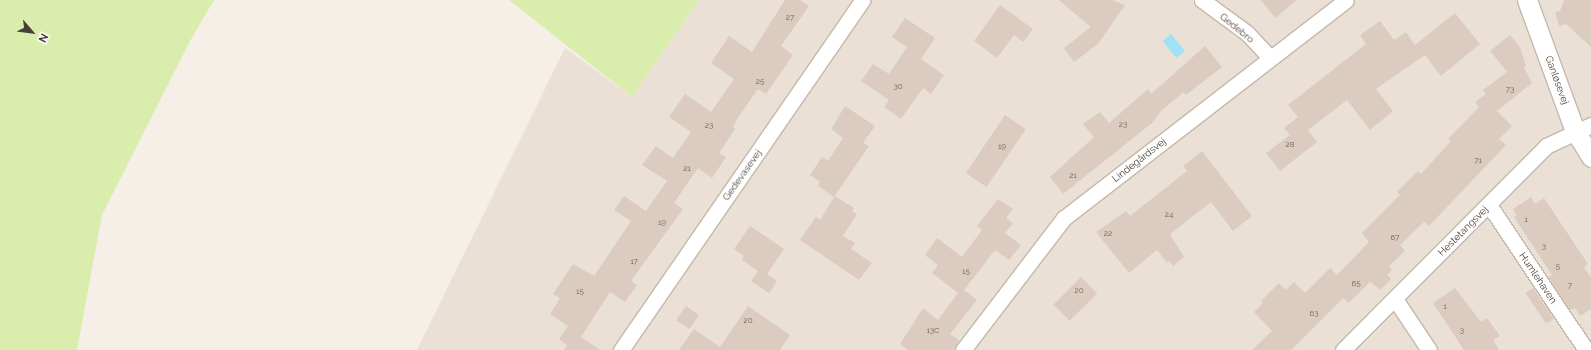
<!DOCTYPE html>
<meta charset="utf-8">
<style>
body{margin:0}
#map{position:relative;width:1591px;height:350px;overflow:hidden;background:#f5efe8;font-family:Raleway,sans-serif}
div>[style]{position:absolute}
.residential>*{inset:0;background:#eae0d5}
.green>*{inset:0;background:#daedad}
.water>*{inset:0;background:#9fe1f7;transform-origin:0 0}
.building>*{inset:0;background:#dbccbf;transform-origin:0 0}
.roads{filter:drop-shadow(1px 0 #c5b8ac) drop-shadow(-1px 0 #c5b8ac) drop-shadow(0 1px #c5b8ac) drop-shadow(0 -1px #c5b8ac)}
.minor>*{height:15px;margin:-7.5px;padding:0 7.5px;transform-origin:7.5px;border-radius:7.5px;background:#fff}
.tertiary>*{height:19px;margin:-9.5px;padding:0 9.5px;transform-origin:9.5px;border-radius:9.5px;background:#fff}
span{translate:-50% -50%;white-space:nowrap;text-align:center;line-height:1.15;-webkit-text-stroke:4px #fff;paint-order:stroke}
.number-label{font-size:8px;color:#6e6258}
.number-label span{-webkit-text-stroke-width:0}
.street-label{font-size:10px;color:#4a3f35}
.north{position:absolute;left:12px;top:12px;width:40px;height:40px;-webkit-text-stroke:3px #fff;paint-order:stroke;rotate:118deg;font-size:11px;font-weight:700;line-height:16px;text-align:center;color:#4a3f35}
.north::after{content:'';display:block;margin:auto;width:14px;height:18px;background:#4a3f35;clip-path:polygon(50% 0,100% 100%,50% 72%,0 100%)}
</style>
<div id="map">
<div class="residential">
<div style="clip-path:polygon(699px 0,1591px 0,1591px 350px,417px 350px,565px 48px,632px 97px)"></div>
</div>
<div class="green">
<div style="clip-path:polygon(0 0,214px 0,190px 41px,102px 215px,77px 350px,0 350px)"></div>
<div style="clip-path:polygon(509px 0,699px 0,632px 97px)"></div>
</div>
<div class="water">
<div style="left:1171px;top:34px;width:22px;height:11px;rotate:51deg"></div>
</div>
<div class="building">
<div style="clip-path:polygon(785px 0,800px 0,809px 6px,781px 46px,793px 55px,766px 94px,758px 89px,737px 119px,733px 127px,735px 129px,719px 153px,726px 157px,712px 178px,698px 168px,674px 203px,683px 209px,631px 281px,637px 285px,625px 302px,610px 292px,581px 337px,600px 350px,564px 350px,567px 345px,559px 339px,568px 326px,550px 314px,560px 298px,553px 294px,573px 264px,594px 276px,631px 221px,614px 210px,624px 196px,646px 211px,667px 181px,642px 165px,656px 146px,673px 158px,691px 132px,669px 117px,685px 94px,711px 112px,734px 79px,711px 63px,729px 36px,752px 52px)"></div>
<div style="clip-path:polygon(1059px 0,1112px 0,1125px 5px,1098px 44px,1074px 62px,1064px 48px,1091px 27px)"></div>
<div style="clip-path:polygon(1261px 0,1297px 0,1275px 18px)"></div>
<div style="clip-path:polygon(1564px 0,1591px 0,1591px 47px,1566px 24px,1559px 26px,1555px 12px,1560px 11px)"></div>
<div style="clip-path:polygon(1000px 5px,1033px 29px,1023px 42px,1014px 35px,997px 58px,974px 41px)"></div>
<div style="clip-path:polygon(1455px 13px,1480px 44px,1441px 76px,1425px 55px,1376px 89px,1393px 111px,1370px 130px,1347px 100px,1308px 130px,1317px 142px,1280px 171px,1266px 153px,1290px 135px,1284px 128px,1298px 117px,1288px 105px,1366px 44px,1360px 35px,1380px 21px,1394px 40px,1406px 32px,1415px 45px)"></div>
<div style="clip-path:polygon(905px 18px,935px 38px,921px 59px,944px 75px,931px 94px,923px 88px,901px 119px,884px 107px,889px 100px,861px 81px,873px 64px,889px 74px,907px 47px,892px 37px)"></div>
<div style="clip-path:polygon(1510px 35px,1520px 47px,1526px 66px,1524px 68px,1532px 83px,1497px 111px,1512px 126px,1499px 139px,1506px 145px,1429px 226px,1424px 222px,1400px 245px,1405px 251px,1389px 266px,1392px 270px,1387px 275px,1391px 279px,1380px 290px,1370px 282px,1349px 303px,1343px 298px,1291px 350px,1252px 350px,1272px 331px,1254px 312px,1263px 303px,1261px 301px,1279px 283px,1286px 290px,1294px 282px,1305px 293px,1330px 268px,1337px 275px,1369px 242px,1362px 233px,1400px 195px,1397px 192px,1418px 171px,1421px 174px,1451px 141px,1448px 139px,1479px 107px,1475px 102px,1486px 94px,1483px 90px,1507px 72px,1490px 51px)"></div>
<div style="clip-path:polygon(1205px 46px,1222px 67px,1186px 95px,1184px 92px,1162px 110px,1152px 123px,1063px 194px,1050px 177px,1094px 137px,1083px 124px,1100px 112px,1109px 123px,1148px 89px,1151px 94px)"></div>
<div style="clip-path:polygon(845px 106px,875px 126px,863px 143px,869px 146px,834px 197px,818px 186px,820px 182px,810px 175px,822px 157px,828px 161px,843px 138px,831px 129px)"></div>
<div style="left:1005px;top:115px;width:25px;height:70px;rotate:34deg"></div>
<div style="clip-path:polygon(1202px 151px,1252px 216px,1233px 231px,1211px 202px,1170px 234px,1184px 257px,1173px 266px,1170px 261px,1167px 263px,1157px 250px,1129px 273px,1096px 232px,1126px 211px,1130px 216px,1187px 171px,1183px 166px)"></div>
<div style="clip-path:polygon(835px 196px,854px 208px,852px 211px,857px 214px,843px 236px,855px 243px,851px 249px,872px 263px,859px 280px,800px 240px,816px 217px,820px 220px)"></div>
<div style="clip-path:polygon(1531px 197px,1535px 204px,1544px 198px,1588px 264px,1584px 267px,1591px 278px,1591px 309px,1580px 316px,1575px 308px,1570px 310px,1548px 277px,1552px 275px,1514px 217px,1517px 216px,1513px 209px)"></div>
<div style="clip-path:polygon(998px 199px,1013px 209px,1006px 218px,1013px 223px,1005px 233px,1021px 245px,1009px 260px,995px 250px,964px 290px,977px 300px,950px 334px,959px 340px,954px 350px,908px 350px,900px 344px,923px 308px,938px 320px,958px 293px,932px 273px,938px 265px,925px 255px,937px 238px,962px 257px,982px 230px,977px 226px)"></div>
<div style="clip-path:polygon(750px 226px,784px 249px,767px 274px,777px 281px,769px 293px,751px 281px,758px 271px,742px 260px,744px 256px,734px 249px)"></div>
<div style="left:1081px;top:277px;width:23px;height:39px;rotate:45deg"></div>
<div style="clip-path:polygon(1455px 288px,1481px 322px,1487px 318px,1500px 336px,1493px 340px,1499px 350px,1464px 350px,1433px 303px)"></div>
<div style="left:1533px;top:288px;width:37px;height:9px;rotate:56deg"></div>
<div style="left:686px;top:306px;width:16px;height:17px;rotate:35deg"></div>
<div style="clip-path:polygon(748px 306px,790px 335px,780px 350px,679px 350px,694px 329px,720px 347px)"></div>
</div>
<div class="roads">
<div class="minor">
<div style="left:1202px;top:0;width:56px;rotate:36.3deg"></div>
<div style="left:1247px;top:33px;width:34px;rotate:47deg"></div>
<div style="left:1489px;top:205px;width:174px;rotate:56.2deg"></div>
<div style="left:1395px;top:299px;width:61px;rotate:56.3deg"></div>
<div style="left:621px;top:350px;width:425px;rotate:-55.4deg"></div>
<div style="left:963px;top:350px;width:166px;rotate:-52.6deg"></div>
<div style="left:1064px;top:218px;width:356px;rotate:-37.7deg"></div>
<div style="left:1343px;top:350px;width:288px;rotate:-45.1deg"></div>
<div style="left:1546px;top:146px;width:50px;rotate:-25deg"></div>
</div>
<div class="tertiary">
<div style="left:1527px;top:0;width:140px;rotate:69.9deg"></div>
<div style="left:1575px;top:131px;width:31px;rotate:58deg"></div>
</div>
</div>
<div class="number-label">
<span style="left:790px;top:18px">27</span>
<span style="left:760px;top:82px">25</span>
<span style="left:898px;top:87px">30</span>
<span style="left:1510px;top:90px">73</span>
<span style="left:1123px;top:125px">23</span>
<span style="left:709px;top:126px">23</span>
<span style="left:1290px;top:145px">28</span>
<span style="left:1002px;top:147px">19</span>
<span style="left:1478px;top:161px">71</span>
<span style="left:687px;top:169px">21</span>
<span style="left:1073px;top:176px">21</span>
<span style="left:1169px;top:215px">24</span>
<span style="left:1526px;top:220px">1</span>
<span style="left:662px;top:223px">19</span>
<span style="left:1108px;top:234px">22</span>
<span style="left:1395px;top:238px">67</span>
<span style="left:1544px;top:247px">3</span>
<span style="left:634px;top:262px">17</span>
<span style="left:1558px;top:267px">5</span>
<span style="left:966px;top:272px">15</span>
<span style="left:1356px;top:284px">65</span>
<span style="left:1570px;top:286px">7</span>
<span style="left:1079px;top:291px">20</span>
<span style="left:580px;top:292px">15</span>
<span style="left:1445px;top:307px">1</span>
<span style="left:1314px;top:314px">63</span>
<span style="left:748px;top:321px">20</span>
<span style="left:933px;top:331px">13C</span>
<span style="left:1462px;top:331px">3</span>
</div>
<div class="street-label">
<span style="left:1237px;top:28px;rotate:39deg">Gedebro</span>
<span style="left:1557px;top:80px;rotate:70deg">Ganløsevej</span>
<span style="left:1139px;top:160px;rotate:-38deg">Lindegårdsvej</span>
<span style="left:742px;top:175px;rotate:-55deg">Gedevasevej</span>
<span style="left:1463px;top:231px;rotate:-45deg">Hestetangsvej</span>
<span style="left:1538px;top:278px;rotate:56deg">Humlehaven</span>
</div>
<div class="north">N</div>
</div>
